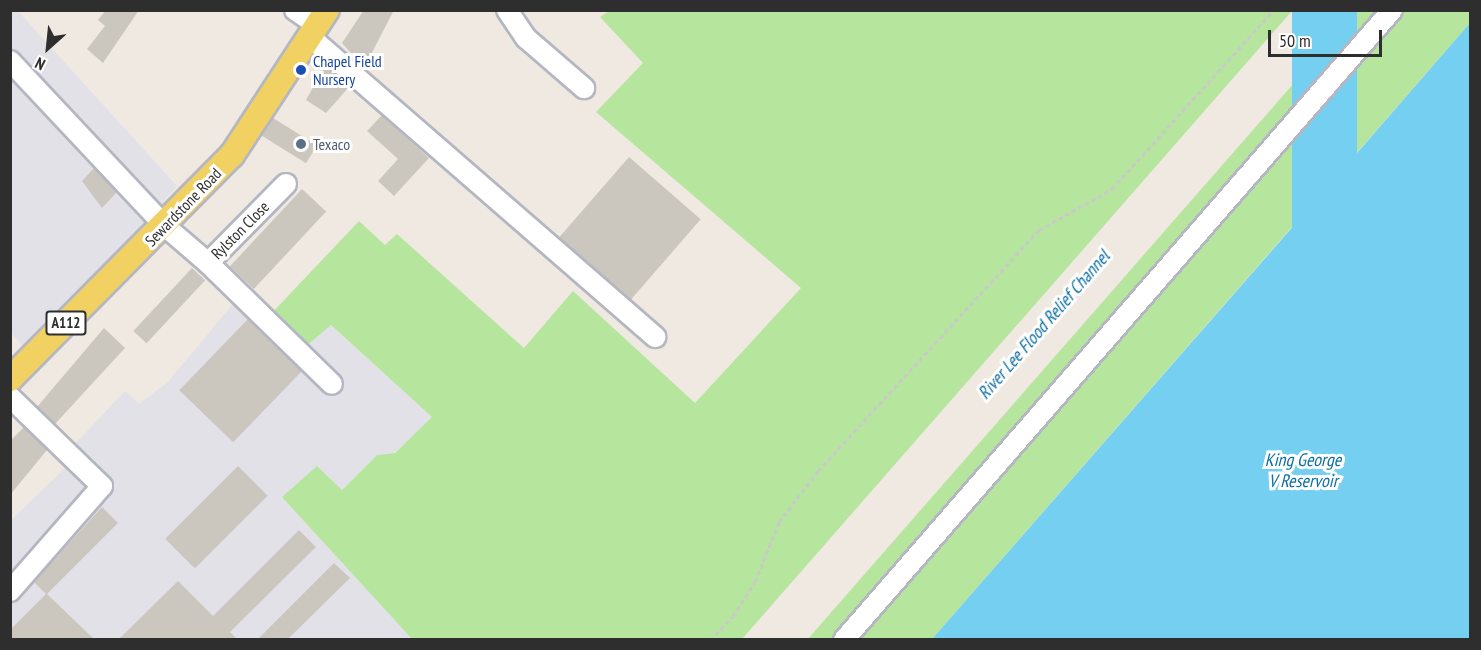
<!DOCTYPE html>
<style>
body{margin:0}
#map{position:relative;width:1481px;height:650px;overflow:hidden;background:#efe9e1;font-family:"PT Sans Narrow",sans-serif}
div>[style]{position:absolute}
.industrial>*{inset:0;background:#e3e1e8}
.green>*{inset:0;background:#b6e59e}
.water>*{inset:0;background:#75cff0;transform-origin:0 0}
.building>*{inset:0;background:#cbc7bf;transform-origin:0 0}
.path>*{height:3px;margin-top:-1.5px;transform-origin:0;background:repeating-linear-gradient(90deg,#c9c9c9 0 4.5px,transparent 0 7.5px)}
.roads{filter:drop-shadow(2px 0 #b4b7c1) drop-shadow(-2px 0 #b4b7c1) drop-shadow(0 2px #b4b7c1) drop-shadow(0 -2px #b4b7c1)}
.minor>*{height:20px;margin:-10px;padding:0 10px;transform-origin:10px;border-radius:10px;background:#fff}
.major>*{height:24px;margin:-12px;padding:0 12px;transform-origin:12px;border-radius:12px;background:#f2d163}
.dots>*{width:16px;height:16px;translate:-50% -50%;box-sizing:border-box;border:3px solid #fff;border-radius:50%}
span{translate:-50% -50%;white-space:nowrap;text-align:center;line-height:1.15;-webkit-text-stroke:6px #fff;paint-order:stroke}
.shield-label span{padding:2px 4px;background:#fff;border:2px solid;border-radius:4px;-webkit-text-stroke-width:0}
.shield-label{font-size:15px;color:#2e2e2e;font-weight:700}
.transit-label{font-size:16px;color:#164399}
.left{translate:0 -50%;text-align:left}
.service-label{font-size:16px;color:#4e5e75}
.street-label{font-size:16px;color:#2e2e2e}
.water-label{font-size:18px;color:#0d6fa3;font-style:italic}
.frame{position:absolute;inset:0;border:12px solid #2e2e2e;pointer-events:none}
.north{position:absolute;left:18px;top:18px;width:60px;height:60px;-webkit-text-stroke:4px #fff;paint-order:stroke;rotate:207deg;font-size:16px;font-weight:700;line-height:24px;text-align:center;color:#2e2e2e}
.north::after{content:'';display:block;margin:auto;width:21px;height:27px;background:#2e2e2e;clip-path:polygon(50% 0,100% 100%,50% 72%,0 100%)}
.scale{position:absolute;left:1268px;top:30px;width:114px;height:27px;box-sizing:border-box;border:3px solid #2e2e2e;border-top:0;padding-left:8px;font-size:18px;line-height:21px;white-space:nowrap;color:#2e2e2e;-webkit-text-stroke:4px #fff;paint-order:stroke}
</style>
<div id="map">
<div class="industrial">
<div style="clip-path:polygon(17px 10px,177px 186px,26px 349px,11px 333px,10px 11px)"></div>
<div style="clip-path:polygon(238px 298px,270px 315px,330px 325px,433px 417px,394px 453px,377px 455px,342px 490px,283px 497px,412px 639px,11px 639px,10px 521px,59px 474px,72px 458px,72px 447px,125px 391px,139px 404px,168px 382px)"></div>
</div>
<div class="green">
<div style="clip-path:polygon(609px 11px,1292px 11px,742px 639px,412px 639px,282px 497px,317px 466px,342px 490px,377px 455px,395px 453px,432px 417px,331px 325px,304px 348px,270px 315px,359px 221px,385px 245px,397px 234px,524px 348px,573px 291px,695px 403px,801px 288px,596px 112px,643px 63px,600px 17px)"></div>
<div style="clip-path:polygon(1357px 11px,1470px 11px,1470px 23px,932px 639px,807px 640px)"></div>
</div>
<div class="water">
<div style="left:1292px;top:11px;width:65px;height:835px"></div>
<div style="clip-path:polygon(1470px 23px,1470px 639px,932px 639px,1324px 191px)"></div>
</div>
<div class="building">
<div style="clip-path:polygon(106px 10px,139px 10px,103px 63px,87px 49px,105px 26px,98px 20px)"></div>
<div style="clip-path:polygon(364px 10px,394px 10px,364px 68px,342px 43px)"></div>
<div style="clip-path:polygon(325px 66px,349px 87px,326px 113px,306px 100px)"></div>
<div style="clip-path:polygon(382px 115px,429px 158px,394px 196px,378px 181px,398px 159px,367px 131px)"></div>
<div style="left:273px;top:118px;width:52px;height:21px;rotate:32deg"></div>
<div style="left:629px;top:157px;width:95px;height:107px;rotate:41deg"></div>
<div style="clip-path:polygon(94px 168px,117px 192px,102px 208px,82px 181px)"></div>
<div style="left:302px;top:189px;width:33px;height:106px;rotate:43deg"></div>
<div style="left:192px;top:268px;width:18px;height:86px;rotate:43deg"></div>
<div style="left:248px;top:319px;width:75px;height:99px;rotate:44deg"></div>
<div style="clip-path:polygon(104px 328px,125px 348px,55px 424px,37px 407px)"></div>
<div style="clip-path:polygon(24px 427px,47px 450px,10px 495px,10px 441px)"></div>
<div style="left:238px;top:466px;width:42px;height:103px;rotate:45deg"></div>
<div style="clip-path:polygon(102px 507px,118px 523px,47px 594px,94px 639px,10px 639px,10px 630px,46px 594px,34px 582px)"></div>
<div style="clip-path:polygon(299px 530px,316px 547px,230px 632px,237px 639px,119px 639px,178px 581px,213px 616px)"></div>
<div style="clip-path:polygon(334px 563px,350px 578px,288px 639px,258px 639px)"></div>
</div>
<div class="path">
<div style="left:710px;top:640px;width:33px;rotate:-46deg"></div>
<div style="left:733px;top:616px;width:40px;rotate:-57.1deg"></div>
<div style="left:755px;top:582px;width:65px;rotate:-68.2deg"></div>
<div style="left:779px;top:522px;width:64px;rotate:-52.6deg"></div>
<div style="left:818px;top:471px;width:327px;rotate:-47.5deg"></div>
<div style="left:1039px;top:230px;width:84px;rotate:-29.3deg"></div>
<div style="left:1112px;top:189px;width:241px;rotate:-47.9deg"></div>
</div>
<div class="roads">
<div class="minor">
<div style="left:295px;top:10px;width:27px;rotate:34deg"></div>
<div style="left:507px;top:10px;width:34px;rotate:56deg"></div>
<div style="left:526px;top:38px;width:77px;rotate:40.8deg"></div>
<div style="left:309px;top:36px;width:459px;rotate:41deg"></div>
<div style="left:10px;top:61px;width:228px;rotate:46.8deg"></div>
<div style="left:166px;top:227px;width:55px;rotate:40.6deg"></div>
<div style="left:208px;top:263px;width:111px;rotate:-45.4deg"></div>
<div style="left:208px;top:263px;width:173px;rotate:44.3deg"></div>
<div style="left:10px;top:397px;width:128px;rotate:44.1deg"></div>
<div style="left:102px;top:486px;width:140px;rotate:131.2deg"></div>
<div style="left:844px;top:640px;width:835px;rotate:-48.98deg"></div>
</div>
<div class="major">
<div style="left:10px;top:379px;width:315px;rotate:-45.3deg"></div>
<div style="left:232px;top:155px;width:173px;rotate:-56.8deg"></div>
</div>
</div>
<div class="dots">
<div style="left:301px;top:70px;background:#1a4fb4"></div>
<div style="left:301px;top:144px;background:#5c6f8a"></div>
</div>
<div class="shield-label">
<span style="left:66px;top:323px">A112</span>
</div>
<div class="transit-label">
<span class="left" style="left:313px;top:70px">Chapel Field<br>Nursery</span>
</div>
<div class="service-label">
<span class="left" style="left:313px;top:144px">Texaco</span>
</div>
<div class="street-label">
<span style="left:183px;top:207px;rotate:-46deg">Sewardstone Road</span>
<span style="left:240px;top:230px;rotate:-45deg">Rylston Close</span>
</div>
<div class="water-label">
<span style="left:1044px;top:325px;rotate:-49deg">River Lee Flood Relief Channel</span>
<span style="left:1303px;top:471px">King George<br>V Reservoir</span>
</div>
<div class="frame"></div>
<div class="north">N</div>
<div class="scale">50 m</div>
</div>
